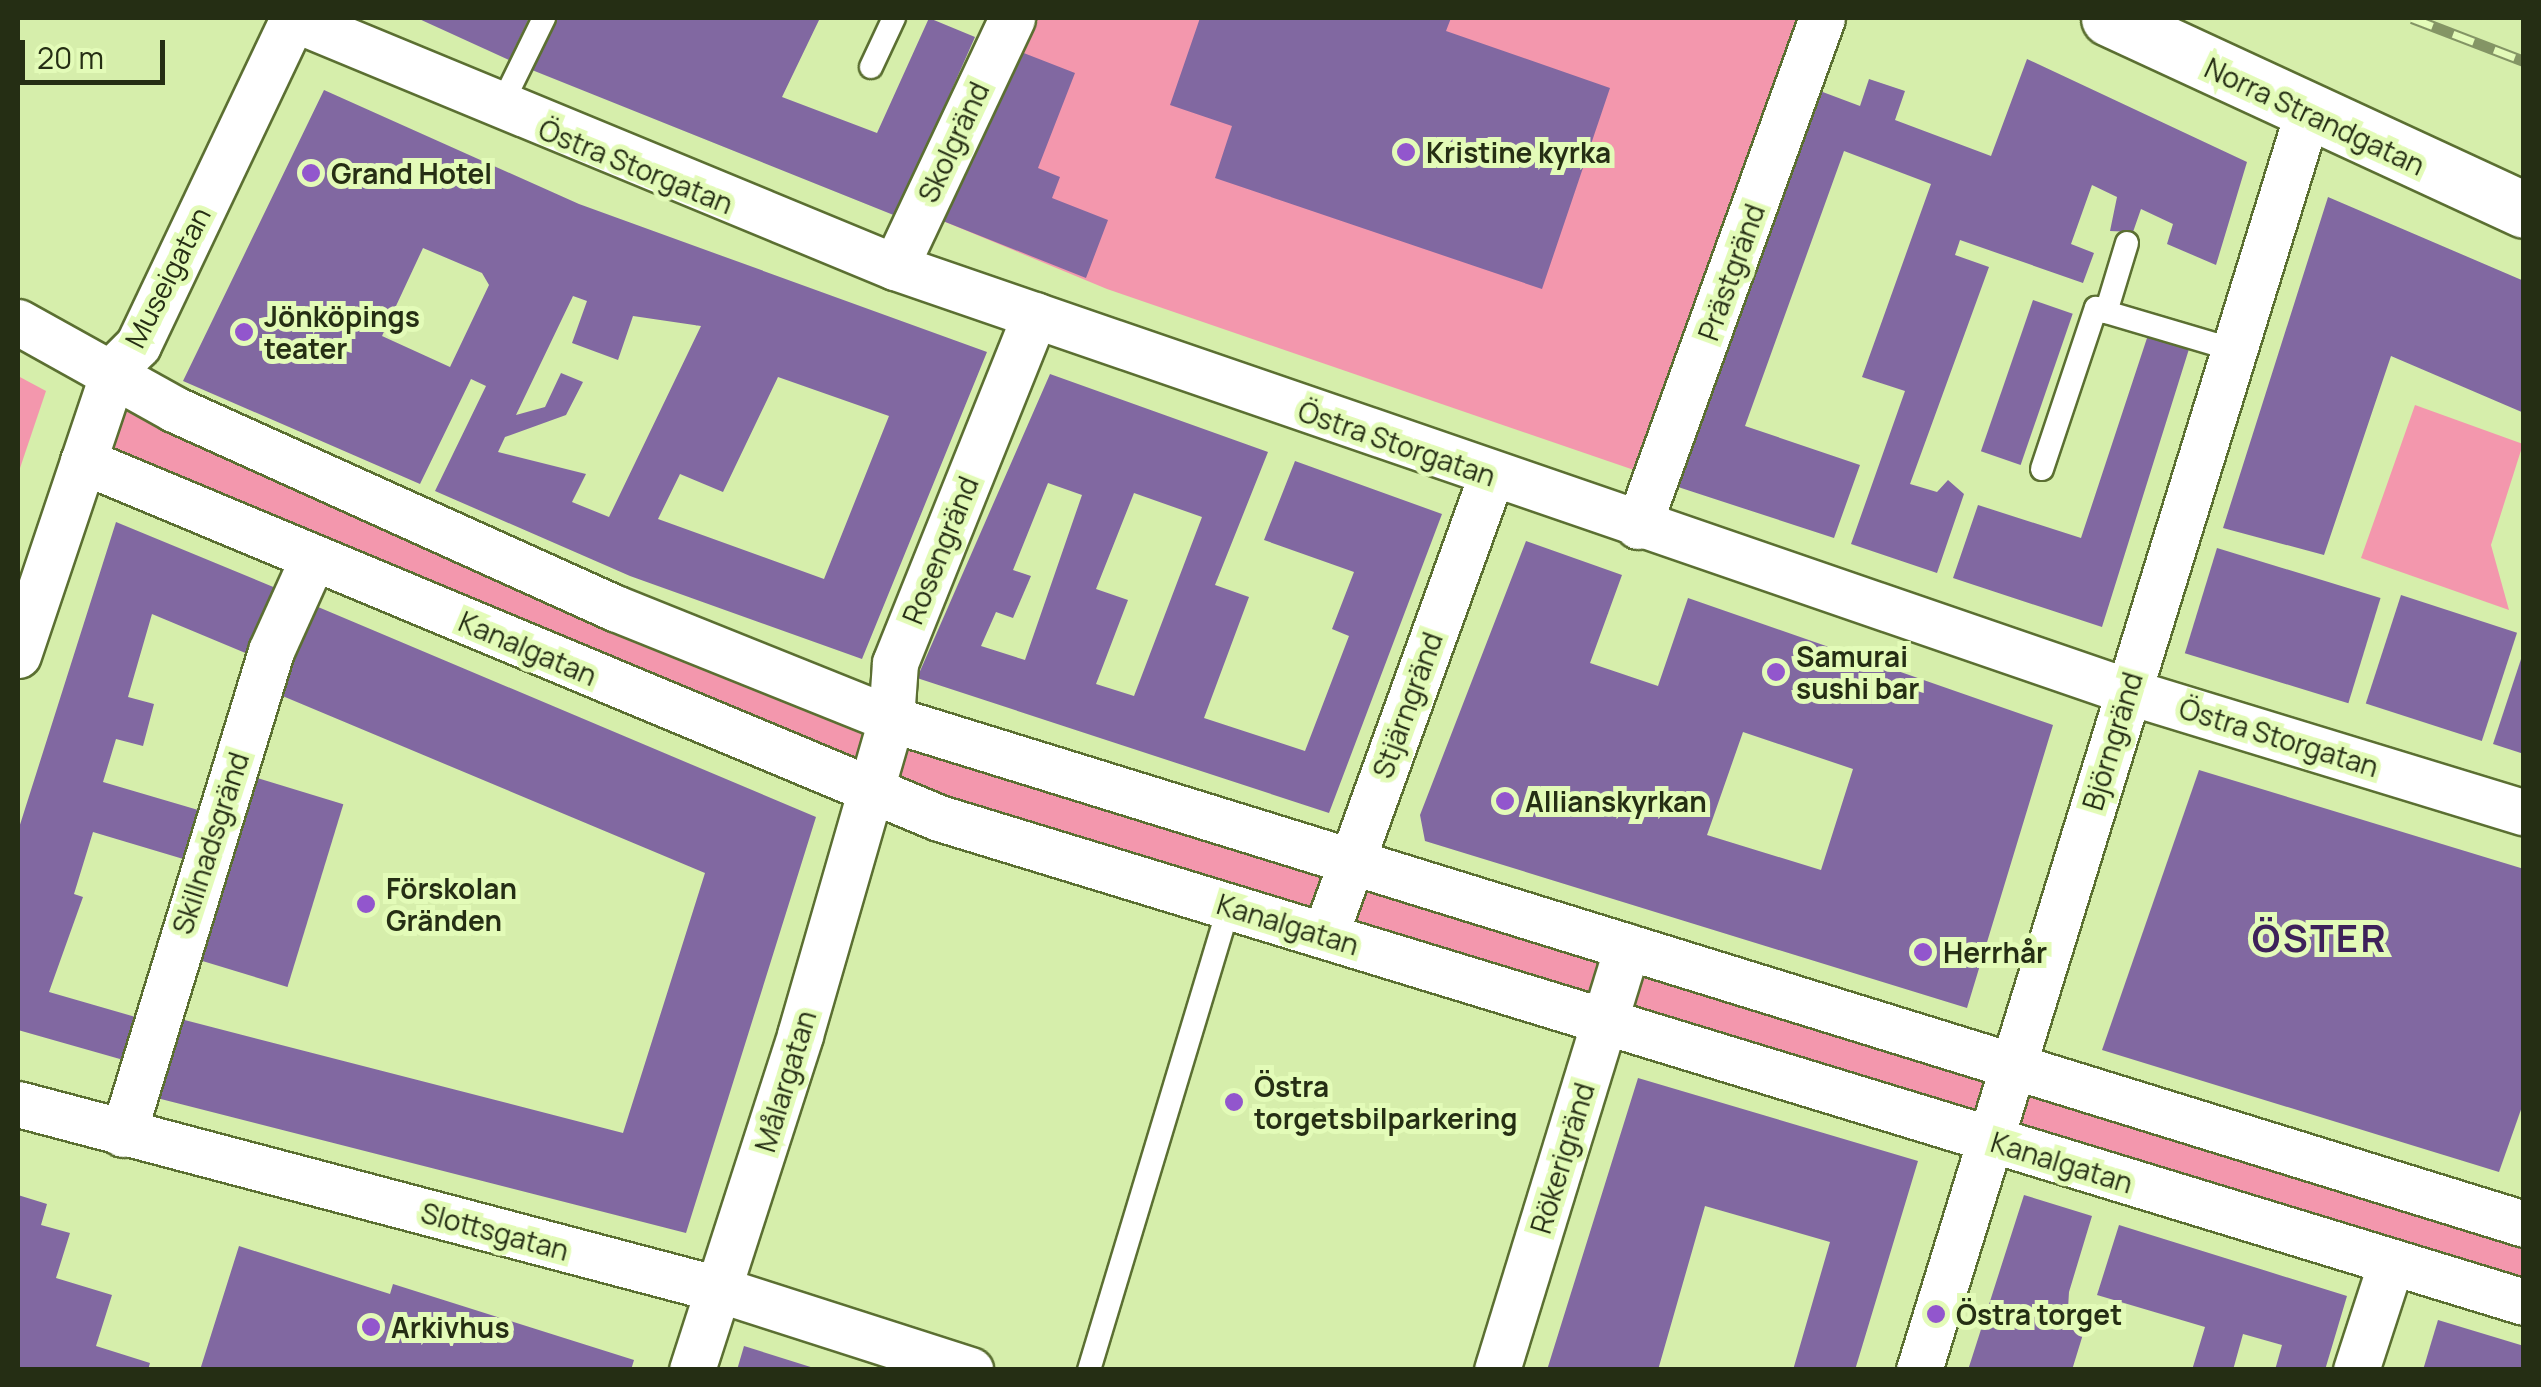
<!DOCTYPE html>
<meta charset="utf-8">
<style>
body{margin:0}
#map{position:relative;width:2541px;height:1387px;overflow:hidden;background:#d6eeab;font-family:Manrope,sans-serif}
div>[style]{position:absolute}
.green>*{inset:0;background:#f397ad}
.building>*{inset:0;background:#8168a1;transform-origin:0 0}
.roads{filter:drop-shadow(2px 0 #5b6f32) drop-shadow(-2px 0 #5b6f32) drop-shadow(0 2px #5b6f32) drop-shadow(0 -2px #5b6f32)}
.lane>*{height:22px;margin:-11px;padding:0 11px;transform-origin:11px;border-radius:11px;background:#fff}
.street>*{height:45px;margin:-22.5px;padding:0 22.5px;transform-origin:22.5px;border-radius:22.5px;background:#fff}
.secondary>*{height:55px;margin:-27.5px;padding:0 27.5px;transform-origin:27.5px;border-radius:27.5px;background:#fff}
.rail>*{height:11px;margin-top:-5.5px;transform-origin:0;background:repeating-linear-gradient(90deg,#e3fbb8 0 22px,#849565 0 44px);box-sizing:border-box;border-block:2px solid #849565}
.dots>*{width:28px;height:28px;translate:-50% -50%;box-sizing:border-box;border:5px solid #e3fbb8;border-radius:50%}
span{translate:-50% -50%;white-space:nowrap;text-align:center;line-height:1.15;-webkit-text-stroke:10px #e3fbb8;paint-order:stroke}
.street-label{font-size:28px;color:#252e14}
.poi-label{font-size:28px;color:#252e14;font-weight:700}
.left{translate:0 -50%;text-align:left}
.district-label{font-size:38px;color:#3d215a;font-weight:700;letter-spacing:2.5px}
.frame{position:absolute;inset:0;border:20px solid #252e14;pointer-events:none}
.scale{position:absolute;left:20px;top:40px;width:145px;height:45px;box-sizing:border-box;border:5px solid #252e14;border-top:0;padding-left:12px;font-size:30px;line-height:35px;white-space:nowrap;color:#252e14;-webkit-text-stroke:8px #e3fbb8;paint-order:stroke}
</style>
<div id="map">
<div class="green">
<div style="clip-path:polygon(1024px 18px,1803px 18px,1634px 470px,1107px 289px,943px 221px)"></div>
<div style="clip-path:polygon(114px 369px,615px 608px,2523px 1224px,2523px 1302px,939px 818px,83px 461px)"></div>
<div style="clip-path:polygon(18px 376px,46px 391px,18px 474px)"></div>
<div style="clip-path:polygon(2415px 405px,2523px 444px,2491px 545px,2509px 610px,2361px 558px)"></div>
</div>
<div class="building">
<div style="clip-path:polygon(417px 18px,529px 18px,509px 60px)"></div>
<div style="clip-path:polygon(558px 18px,820px 18px,782px 97px,877px 133px,929px 18px,975px 37px,896px 216px,532px 70px)"></div>
<div style="clip-path:polygon(1200px 18px,1451px 18px,1446px 31px,1610px 88px,1542px 289px,1215px 178px,1232px 126px,1170px 105px)"></div>
<div style="clip-path:polygon(1011px 48px,1075px 73px,1038px 168px,1060px 177px,1052px 198px,1108px 220px,1086px 278px,943px 221px)"></div>
<div style="clip-path:polygon(2027px 59px,2247px 162px,2216px 265px,2167px 244px,2173px 224px,2141px 209px,2133px 232px,2110px 231px,2117px 197px,2092px 185px,2071px 244px,2094px 253px,2083px 283px,1960px 240px,1955px 255px,1989px 267px,1910px 484px,1937px 492px,1948px 480px,1964px 494px,1937px 573px,1851px 544px,1905px 391px,1862px 377px,1931px 184px,1844px 151px,1745px 426px,1860px 465px,1834px 538px,1675px 486px,1820px 91px,1860px 106px,1869px 79px,1905px 91px,1895px 120px,1991px 156px)"></div>
<div style="clip-path:polygon(evenodd,324px 90px,579px 204px,987px 352px,862px 659px,630px 576px,435px 491px,486px 386px,471px 379px,420px 484px,183px 381px,324px 90px,423px 248px,482px 273px,489px 285px,450px 367px,382px 336px,423px 248px,324px 90px,573px 296px,587px 301px,572px 343px,618px 360px,633px 316px,701px 326px,609px 517px,572px 502px,586px 474px,498px 452px,505px 437px,566px 415px,583px 382px,561px 373px,545px 407px,516px 415px,573px 296px,324px 90px,778px 377px,889px 416px,824px 579px,658px 519px,680px 474px,723px 492px,778px 377px)"></div>
<div style="clip-path:polygon(2328px 197px,2524px 281px,2524px 413px,2391px 356px,2324px 555px,2223px 528px)"></div>
<div style="left:2033px;top:300px;width:42px;height:160px;rotate:19deg"></div>
<div style="clip-path:polygon(2148px 335px,2189px 349px,2102px 627px,1953px 578px,1978px 505px,2081px 538px)"></div>
<div style="clip-path:polygon(evenodd,1050px 374px,1268px 452px,1215px 585px,1249px 597px,1204px 718px,1305px 751px,1349px 636px,1332px 629px,1354px 572px,1264px 540px,1295px 461px,1442px 514px,1329px 813px,917px 678px,1050px 374px,1048px 483px,1082px 495px,1025px 660px,981px 646px,996px 612px,1013px 618px,1031px 576px,1013px 570px,1048px 483px,1050px 374px,1134px 493px,1202px 517px,1134px 696px,1096px 684px,1128px 600px,1096px 589px,1134px 493px)"></div>
<div style="clip-path:polygon(116px 522px,283px 591px,255px 657px,152px 614px,128px 697px,154px 704px,143px 746px,116px 739px,103px 782px,205px 812px,190px 861px,93px 832px,74px 894px,83px 897px,49px 992px,139px 1018px,127px 1061px,18px 1030px,18px 831px)"></div>
<div style="clip-path:polygon(evenodd,1526px 541px,1622px 575px,1590px 663px,1658px 686px,1688px 598px,2053px 725px,1967px 1008px,1425px 841px,1420px 815px,1526px 541px,1743px 732px,1853px 769px,1821px 870px,1707px 835px,1743px 732px)"></div>
<div style="left:2217px;top:548px;width:171px;height:110px;rotate:17deg"></div>
<div style="left:2401px;top:595px;width:122px;height:114px;rotate:18deg"></div>
<div style="clip-path:polygon(311px 604px,816px 817px,686px 1233px,153px 1097px,173px 1017px,623px 1133px,705px 873px,273px 692px)"></div>
<div style="clip-path:polygon(2523px 653px,2524px 653px,2524px 754px,2493px 744px)"></div>
<div style="clip-path:polygon(2199px 770px,2524px 869px,2524px 1101px,2499px 1172px,2102px 1050px)"></div>
<div style="left:241px;top:773px;width:107px;height:191px;rotate:17deg"></div>
<div style="clip-path:polygon(1638px 1078px,1918px 1161px,1855px 1370px,1793px 1370px,1830px 1242px,1705px 1206px,1658px 1370px,1547px 1370px)"></div>
<div style="clip-path:polygon(18px 1195px,47px 1204px,41px 1225px,70px 1233px,56px 1278px,112px 1295px,96px 1346px,150px 1363px,148px 1370px,18px 1370px)"></div>
<div style="clip-path:polygon(2024px 1195px,2092px 1216px,2069px 1292px,2067px 1325px,2084px 1331px,2072px 1370px,1968px 1370px)"></div>
<div style="clip-path:polygon(2119px 1225px,2347px 1296px,2325px 1370px,2275px 1370px,2282px 1345px,2243px 1334px,2233px 1370px,2192px 1370px,2205px 1327px,2097px 1295px)"></div>
<div style="clip-path:polygon(239px 1246px,390px 1294px,393px 1284px,634px 1360px,631px 1370px,200px 1370px)"></div>
<div style="clip-path:polygon(2438px 1320px,2524px 1346px,2524px 1370px,2423px 1370px)"></div>
<div style="clip-path:polygon(744px 1346px,817px 1369px,817px 1370px,737px 1370px)"></div>
</div>
<div class="roads">
<div class="lane">
<div style="left:871px;top:67px;width:54px;rotate:-64.9deg"></div>
<div style="left:500px;top:108px;width:100px;rotate:-63.9deg"></div>
<div style="left:2127px;top:243px;width:72px;rotate:106.9deg"></div>
<div style="left:2106px;top:312px;width:134px;rotate:16.5deg"></div>
<div style="left:2042px;top:469px;width:170px;rotate:-71.5deg"></div>
<div style="left:2096px;top:308px;width:11px;rotate:22deg"></div>
<div style="left:1089px;top:1370px;width:485px;rotate:-73.2deg"></div>
</div>
<div class="street">
<div style="left:292px;top:18px;width:652px;rotate:22.44deg"></div>
<div style="left:895px;top:267px;width:1303px;rotate:18.99deg"></div>
<div style="left:2127px;top:691px;width:415px;rotate:17deg"></div>
<div style="left:895px;top:267px;width:275px;rotate:-64.8deg"></div>
<div style="left:18px;top:322px;width:179px;rotate:29.1deg"></div>
<div style="left:174px;top:409px;width:484px;rotate:24.3deg"></div>
<div style="left:615px;top:608px;width:297px;rotate:21.9deg"></div>
<div style="left:891px;top:719px;width:1709px;rotate:17.18deg"></div>
<div style="left:83px;top:461px;width:927px;rotate:22.64deg"></div>
<div style="left:939px;top:818px;width:1657px;rotate:16.98deg"></div>
<div style="left:1638px;top:526px;width:540px;rotate:-70.09deg"></div>
<div style="left:18px;top:655px;width:302px;rotate:-71.4deg"></div>
<div style="left:114px;top:369px;width:34px;rotate:-45deg"></div>
<div style="left:138px;top:345px;width:362px;rotate:-64.6deg"></div>
<div style="left:1325px;top:935px;width:488px;rotate:-70.1deg"></div>
<div style="left:18px;top:1104px;width:724px;rotate:14.8deg"></div>
<div style="left:718px;top:1289px;width:265px;rotate:17.8deg"></div>
<div style="left:123px;top:1134px;width:505px;rotate:-72.96deg"></div>
<div style="left:271px;top:651px;width:102px;rotate:-65.7deg"></div>
<div style="left:692px;top:1370px;width:352px;rotate:-72.1deg"></div>
<div style="left:800px;top:1035px;width:329px;rotate:-73.9deg"></div>
<div style="left:891px;top:719px;width:56px;rotate:-85.9deg"></div>
<div style="left:895px;top:663px;width:375px;rotate:-68.1deg"></div>
<div style="left:1497px;top:1370px;width:443px;rotate:-72.9deg"></div>
<div style="left:1919px;top:1370px;width:1315px;rotate:-72.83deg"></div>
<div style="left:2356px;top:1370px;width:113px;rotate:-71.9deg"></div>
</div>
<div class="secondary">
<div style="left:2109px;top:18px;width:457px;rotate:24.8deg"></div>
</div>
</div>
<div class="rail">
<div style="left:2412px;top:18px;width:120px;rotate:21deg"></div>
</div>
<div class="dots">
<div style="left:1406px;top:152px;background:#9256cd"></div>
<div style="left:311px;top:173px;background:#9256cd"></div>
<div style="left:244px;top:332px;background:#9256cd"></div>
<div style="left:1776px;top:672px;background:#9256cd"></div>
<div style="left:1505px;top:801px;background:#9256cd"></div>
<div style="left:366px;top:904px;background:#9256cd"></div>
<div style="left:1923px;top:952px;background:#9256cd"></div>
<div style="left:1234px;top:1102px;background:#9256cd"></div>
<div style="left:1936px;top:1314px;background:#9256cd"></div>
<div style="left:371px;top:1327px;background:#9256cd"></div>
</div>
<div class="street-label">
<span style="left:2315px;top:116px;rotate:25deg">Norra Strandgatan</span>
<span style="left:953px;top:142px;rotate:-65deg">Skolgränd</span>
<span style="left:636px;top:166px;rotate:22deg">Östra Storgatan</span>
<span style="left:1731px;top:272px;rotate:-70deg">Prästgränd</span>
<span style="left:167px;top:277px;rotate:-63deg">Museigatan</span>
<span style="left:1397px;top:443px;rotate:19deg">Östra Storgatan</span>
<span style="left:940px;top:550px;rotate:-68deg">Rosengränd</span>
<span style="left:528px;top:648px;rotate:23deg">Kanalgatan</span>
<span style="left:1407px;top:705px;rotate:-70deg">Stjärngränd</span>
<span style="left:2279px;top:737px;rotate:17deg">Östra Storgatan</span>
<span style="left:2112px;top:741px;rotate:-73deg">Björngränd</span>
<span style="left:210px;top:843px;rotate:-72deg">Skillnadsgränd</span>
<span style="left:1288px;top:924px;rotate:17deg">Kanalgatan</span>
<span style="left:785px;top:1081px;rotate:-73deg">Målargatan</span>
<span style="left:1562px;top:1158px;rotate:-73deg">Rökerigränd</span>
<span style="left:2062px;top:1162px;rotate:17deg">Kanalgatan</span>
<span style="left:495px;top:1231px;rotate:15deg">Slottsgatan</span>
</div>
<div class="poi-label">
<span class="left" style="left:1426px;top:152px">Kristine kyrka</span>
<span class="left" style="left:331px;top:173px">Grand Hotel</span>
<span class="left" style="left:264px;top:332px">Jönköpings<br>teater</span>
<span class="left" style="left:1796px;top:672px">Samurai<br>sushi bar</span>
<span class="left" style="left:1525px;top:801px">Allianskyrkan</span>
<span class="left" style="left:386px;top:904px">Förskolan<br>Gränden</span>
<span class="left" style="left:1943px;top:952px">Herrhår</span>
<span class="left" style="left:1254px;top:1102px">Östra<br>torgetsbilparkering</span>
<span class="left" style="left:1956px;top:1314px">Östra torget</span>
<span class="left" style="left:391px;top:1327px">Arkivhus</span>
</div>
<div class="district-label">
<span style="left:2320px;top:938px">ÖSTER</span>
</div>
<div class="frame"></div>
<div class="scale">20 m</div>
</div>
